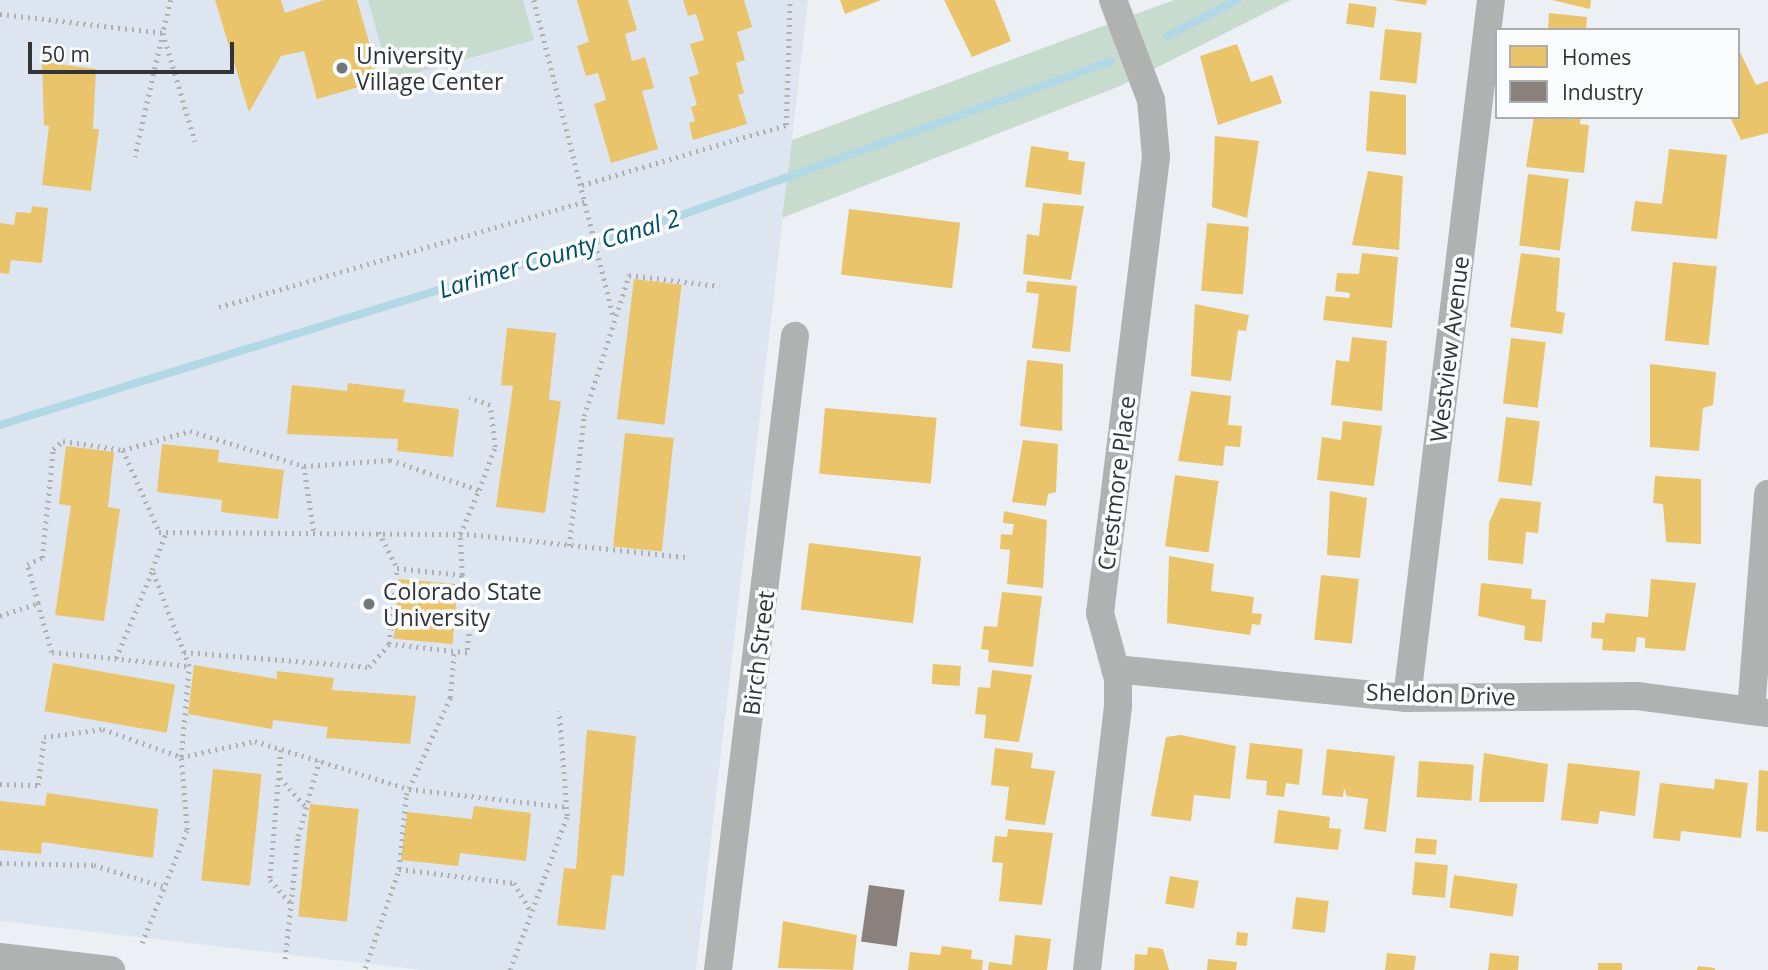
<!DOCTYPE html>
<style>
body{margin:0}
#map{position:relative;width:1768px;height:970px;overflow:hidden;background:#ecf0f5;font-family:"Open Sans",sans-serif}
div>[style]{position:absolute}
.built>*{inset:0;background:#dde5f0}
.green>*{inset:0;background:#c8dbcf}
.homes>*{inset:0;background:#e9c46a;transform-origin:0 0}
.industry>*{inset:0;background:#8a817c;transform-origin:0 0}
.stream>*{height:8px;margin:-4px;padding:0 4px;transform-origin:4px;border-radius:4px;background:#b2d8e6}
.path>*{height:4.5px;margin-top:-2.25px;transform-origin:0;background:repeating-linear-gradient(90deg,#b0b0b1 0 2px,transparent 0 7px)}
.street>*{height:28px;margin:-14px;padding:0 14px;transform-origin:14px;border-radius:14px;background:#b0b2b2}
.dots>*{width:19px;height:19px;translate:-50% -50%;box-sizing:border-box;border:4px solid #fafcfe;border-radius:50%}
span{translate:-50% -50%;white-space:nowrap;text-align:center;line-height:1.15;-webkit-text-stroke:7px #fafcfe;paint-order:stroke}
.poi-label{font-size:23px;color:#313337}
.left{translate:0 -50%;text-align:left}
.street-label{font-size:23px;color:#313337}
.water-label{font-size:24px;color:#024e61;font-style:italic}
.legend{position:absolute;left:1495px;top:28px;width:245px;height:91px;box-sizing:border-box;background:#fafcfe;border:2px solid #aaacae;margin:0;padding:9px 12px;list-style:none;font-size:21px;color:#313337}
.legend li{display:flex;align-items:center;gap:14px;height:35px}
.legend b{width:35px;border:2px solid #aaacae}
.scale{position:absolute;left:28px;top:42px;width:206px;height:32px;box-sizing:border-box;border:4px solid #313337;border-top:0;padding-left:9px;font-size:21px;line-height:24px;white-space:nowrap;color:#313337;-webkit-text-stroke:5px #fafcfe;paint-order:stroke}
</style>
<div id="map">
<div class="built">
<div style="clip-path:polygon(0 0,808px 0,696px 970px,422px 970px,0 921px)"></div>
</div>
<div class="green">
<div style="clip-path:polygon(368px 0,523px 0,534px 40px,390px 80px)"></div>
<div style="clip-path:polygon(1174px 0,1291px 0,1120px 86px,782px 218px,792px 140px)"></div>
</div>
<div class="homes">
<div style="clip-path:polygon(215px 0,281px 0,285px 13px,324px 0,357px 0,380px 81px,317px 99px,304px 51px,281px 56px,249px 112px)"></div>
<div style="clip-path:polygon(577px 0,628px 0,637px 30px,625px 34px,632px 61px,645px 57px,654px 88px,642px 91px,658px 149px,611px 163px,594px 104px,606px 100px,598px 73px,586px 76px,577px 46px,589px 42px)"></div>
<div style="clip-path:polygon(683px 0,744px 0,752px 27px,737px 32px,745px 60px,736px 63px,744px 93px,738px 95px,747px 124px,693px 140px,689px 123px,695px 121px,691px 107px,697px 105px,689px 77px,699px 74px,690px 44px,704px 40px,696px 14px,688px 16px)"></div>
<div style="clip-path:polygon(840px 0,881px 0,845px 14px)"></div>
<div style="clip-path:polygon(944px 0,995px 0,1011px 41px,972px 57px)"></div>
<div style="clip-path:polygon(1392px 0,1427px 0,1426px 5px)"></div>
<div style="clip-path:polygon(1552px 0,1591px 0,1590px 9px)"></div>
<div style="left:1349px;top:3px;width:28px;height:21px;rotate:8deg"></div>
<div style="clip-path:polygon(1549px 13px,1587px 17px,1586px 30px,1548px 30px)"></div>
<div style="left:1385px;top:29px;width:37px;height:51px;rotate:6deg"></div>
<div style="clip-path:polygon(1237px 44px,1251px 82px,1272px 75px,1282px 103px,1218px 125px,1200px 56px)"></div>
<div style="clip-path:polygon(1738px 48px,1756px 85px,1768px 81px,1768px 133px,1741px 140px,1730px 117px,1738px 117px)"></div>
<div style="clip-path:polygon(42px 62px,96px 69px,93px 129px,99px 129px,91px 191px,42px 185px,49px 126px,44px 125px)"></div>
<div style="clip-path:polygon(1370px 91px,1406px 95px,1406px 155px,1366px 151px)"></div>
<div style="clip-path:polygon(1534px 117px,1581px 117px,1580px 124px,1589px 125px,1584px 173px,1526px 167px)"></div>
<div style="clip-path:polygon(1215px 136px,1259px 141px,1247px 218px,1212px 207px)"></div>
<div style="clip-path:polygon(1031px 146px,1069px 152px,1068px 160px,1085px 162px,1081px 195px,1025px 187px)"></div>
<div style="clip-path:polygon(1669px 149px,1727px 155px,1717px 239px,1631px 231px,1635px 201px,1662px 204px)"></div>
<div style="clip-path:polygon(1368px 171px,1403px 176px,1399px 250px,1352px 245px)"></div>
<div style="left:1528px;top:174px;width:41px;height:72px;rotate:7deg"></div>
<div style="clip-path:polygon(1043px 203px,1084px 206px,1071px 280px,1023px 274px,1027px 234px,1039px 236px)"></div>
<div style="clip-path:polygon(32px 206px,48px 208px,42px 263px,11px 260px,9px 274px,0 273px,0 223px,14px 225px,16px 212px,31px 213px)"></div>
<div style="left:849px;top:209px;width:112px;height:66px;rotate:7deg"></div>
<div style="left:1207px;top:223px;width:42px;height:68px;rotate:5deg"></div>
<div style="clip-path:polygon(1362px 253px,1398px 257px,1392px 328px,1323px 320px,1326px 296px,1349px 298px,1350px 293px,1335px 291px,1337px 273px,1359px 274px)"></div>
<div style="clip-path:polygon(1521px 253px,1560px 258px,1556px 311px,1565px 313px,1562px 334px,1510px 327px)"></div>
<div style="left:1673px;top:262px;width:44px;height:79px;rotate:6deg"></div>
<div style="left:634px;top:279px;width:48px;height:141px;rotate:7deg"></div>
<div style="clip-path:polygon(1027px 281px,1077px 286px,1070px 352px,1032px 348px,1039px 294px,1026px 292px)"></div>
<div style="clip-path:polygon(1195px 304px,1249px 315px,1246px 331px,1238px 330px,1231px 381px,1191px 376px)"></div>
<div style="clip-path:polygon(507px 328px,556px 333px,549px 400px,561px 401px,545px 513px,496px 507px,513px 386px,501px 385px)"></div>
<div style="clip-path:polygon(1352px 337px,1387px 341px,1382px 411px,1331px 405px,1336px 360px,1349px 362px)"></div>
<div style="left:1511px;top:338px;width:35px;height:66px;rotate:7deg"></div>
<div style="clip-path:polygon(1027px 360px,1063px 364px,1062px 431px,1020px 426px)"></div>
<div style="clip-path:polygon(1650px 364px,1716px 372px,1713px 405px,1703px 408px,1699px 451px,1650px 447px)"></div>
<div style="clip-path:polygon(348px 383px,405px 390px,403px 402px,459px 409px,453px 457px,397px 451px,398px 439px,287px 434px,292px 385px,347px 391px)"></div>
<div style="clip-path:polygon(1191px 391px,1231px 396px,1228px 425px,1242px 426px,1240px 447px,1225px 446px,1223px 466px,1178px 461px)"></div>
<div style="left:825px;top:408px;width:112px;height:66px;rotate:5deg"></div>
<div style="left:1506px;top:417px;width:34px;height:65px;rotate:7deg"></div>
<div style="clip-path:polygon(1343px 421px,1382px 426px,1374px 486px,1317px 480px,1322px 437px,1341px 440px)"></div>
<div style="left:625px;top:433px;width:49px;height:114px;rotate:6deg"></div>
<div style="clip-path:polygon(1023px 440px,1058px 444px,1056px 492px,1048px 494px,1046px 506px,1012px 502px)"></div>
<div style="clip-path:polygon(162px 444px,219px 450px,218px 462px,284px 470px,278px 519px,221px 512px,222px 500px,157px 492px)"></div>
<div style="clip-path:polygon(66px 446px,114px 452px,108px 507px,120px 509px,104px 621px,55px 615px,71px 506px,59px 504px)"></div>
<div style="left:1175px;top:475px;width:44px;height:72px;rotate:8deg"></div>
<div style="clip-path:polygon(1655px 476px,1701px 479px,1701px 544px,1666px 542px,1663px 504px,1653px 503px)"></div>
<div style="clip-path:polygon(1330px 491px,1367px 498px,1360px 558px,1327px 555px)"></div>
<div style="clip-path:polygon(1500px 498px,1541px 502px,1538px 533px,1526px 532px,1523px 564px,1488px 560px,1489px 523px)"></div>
<div style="clip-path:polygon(1004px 511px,1047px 520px,1043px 588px,1007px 584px,1010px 550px,1000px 549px,1001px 534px,1012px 535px,1014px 524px,1003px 523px)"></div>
<div style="left:809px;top:543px;width:113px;height:67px;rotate:7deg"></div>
<div style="clip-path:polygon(1169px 556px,1214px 564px,1211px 591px,1254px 597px,1252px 613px,1262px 614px,1260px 625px,1252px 624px,1250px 635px,1167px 623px)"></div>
<div style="left:1321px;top:575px;width:38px;height:65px;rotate:6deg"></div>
<div style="left:399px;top:579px;width:59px;height:60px;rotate:5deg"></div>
<div style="clip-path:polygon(1651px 579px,1696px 583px,1685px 651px,1645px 648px,1645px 638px,1637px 637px,1635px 652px,1602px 650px,1603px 639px,1591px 638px,1592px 622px,1604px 623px,1606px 613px,1648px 617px)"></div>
<div style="clip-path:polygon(1481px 583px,1532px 589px,1531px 599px,1546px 600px,1542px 642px,1524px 640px,1525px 626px,1478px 616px)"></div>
<div style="clip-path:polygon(1002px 592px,1042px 596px,1033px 667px,988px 662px,989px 650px,981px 649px,984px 626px,997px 627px)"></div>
<div style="left:53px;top:663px;width:124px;height:49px;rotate:10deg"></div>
<div style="left:933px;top:664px;width:28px;height:20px;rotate:4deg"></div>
<div style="clip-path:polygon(194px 665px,277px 679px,277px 671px,334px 678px,332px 690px,416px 696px,410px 744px,326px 738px,328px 727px,273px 720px,272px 729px,188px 714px)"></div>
<div style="clip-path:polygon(992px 670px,1032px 675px,1019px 742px,984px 738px,986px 715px,975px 714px,978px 687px,990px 688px)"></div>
<div style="clip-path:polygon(587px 730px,636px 736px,624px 876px,612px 875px,605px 930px,557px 925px,564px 868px,576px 869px)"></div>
<div style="clip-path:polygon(1181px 735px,1236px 746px,1230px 799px,1194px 795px,1191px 821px,1151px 816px,1166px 737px)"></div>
<div style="clip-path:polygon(1250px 743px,1303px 749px,1299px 785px,1286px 783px,1284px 797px,1266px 795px,1267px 781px,1246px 779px)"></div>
<div style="clip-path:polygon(995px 748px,1033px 753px,1031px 768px,1055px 771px,1045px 825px,1005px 820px,1009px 787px,991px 785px)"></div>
<div style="clip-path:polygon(1327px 749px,1395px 756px,1386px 832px,1364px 829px,1368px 799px,1347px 796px,1344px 788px,1343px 797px,1322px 795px)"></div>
<div style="clip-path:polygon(1484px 753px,1548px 764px,1544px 802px,1479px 802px)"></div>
<div style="left:1419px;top:761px;width:55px;height:36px;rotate:4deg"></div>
<div style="clip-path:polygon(1568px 763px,1640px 771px,1635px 816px,1600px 811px,1598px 824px,1561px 820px)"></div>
<div style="left:213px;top:769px;width:49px;height:112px;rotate:6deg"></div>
<div style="clip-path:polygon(1759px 770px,1768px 771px,1768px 832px,1756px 831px)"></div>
<div style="clip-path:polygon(1715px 779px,1748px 783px,1741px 838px,1681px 831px,1680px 841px,1653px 838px,1660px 783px,1714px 789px)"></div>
<div style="clip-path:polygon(47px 793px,158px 809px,153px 858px,42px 842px,41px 854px,0 850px,0 801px,45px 806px)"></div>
<div style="left:310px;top:804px;width:49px;height:113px;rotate:6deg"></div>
<div style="clip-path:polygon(474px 806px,531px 813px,526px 861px,460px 853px,458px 866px,401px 860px,407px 812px,472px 819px)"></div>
<div style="clip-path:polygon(1278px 810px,1330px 817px,1329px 828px,1341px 829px,1338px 850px,1274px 843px)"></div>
<div style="clip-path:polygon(1008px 829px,1053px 833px,1042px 905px,999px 901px,1003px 863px,992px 862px,995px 836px,1007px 837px)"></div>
<div style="left:1416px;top:838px;width:21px;height:15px;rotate:5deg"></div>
<div style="left:1415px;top:862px;width:33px;height:33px;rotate:5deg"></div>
<div style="left:1454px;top:875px;width:64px;height:33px;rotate:8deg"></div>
<div style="left:1170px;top:876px;width:29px;height:28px;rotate:10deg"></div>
<div style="left:1296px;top:897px;width:33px;height:32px;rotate:7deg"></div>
<div style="clip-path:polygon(783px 921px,857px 935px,853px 970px,778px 968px)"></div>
<div style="left:1237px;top:932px;width:11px;height:13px;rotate:5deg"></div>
<div style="clip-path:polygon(1015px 935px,1051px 939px,1047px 970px,988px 970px,989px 962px,1012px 965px)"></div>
<div style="clip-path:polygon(942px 946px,972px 950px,971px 959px,983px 960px,982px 970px,908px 970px,910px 952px,940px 955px)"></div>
<div style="clip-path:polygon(1148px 947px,1163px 949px,1169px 970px,1134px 970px,1135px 954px,1147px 955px)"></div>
<div style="clip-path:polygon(1387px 953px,1416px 956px,1414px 970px,1385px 970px)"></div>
<div style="clip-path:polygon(1490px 953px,1519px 956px,1518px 970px,1488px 970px)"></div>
<div style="clip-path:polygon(1208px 959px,1237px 962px,1236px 970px,1207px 970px)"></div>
<div style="left:1598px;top:963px;width:24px;height:7px"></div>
<div style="clip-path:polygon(1698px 966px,1715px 968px,1715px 970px,1697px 970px)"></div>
</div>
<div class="industry">
<div style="left:869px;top:885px;width:36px;height:57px;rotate:8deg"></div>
</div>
<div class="stream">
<div style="left:1167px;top:36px;width:79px;rotate:-27.2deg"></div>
<div style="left:0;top:425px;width:710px;rotate:-17.11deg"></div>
<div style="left:679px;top:216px;width:459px;rotate:-19.7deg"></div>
</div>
<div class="path">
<div style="left:171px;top:0;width:34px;rotate:104deg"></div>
<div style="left:163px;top:33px;width:113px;rotate:73.5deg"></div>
<div style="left:534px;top:0;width:328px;rotate:75.9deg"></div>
<div style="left:0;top:14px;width:164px;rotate:6.6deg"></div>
<div style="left:163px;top:33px;width:127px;rotate:102.7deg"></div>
<div style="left:582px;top:185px;width:213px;rotate:-16.4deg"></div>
<div style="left:786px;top:125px;width:125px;rotate:-88.2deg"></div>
<div style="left:219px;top:307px;width:382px;rotate:-16.1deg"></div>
<div style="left:123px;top:450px;width:91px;rotate:66deg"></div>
<div style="left:304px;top:466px;width:66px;rotate:81.3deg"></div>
<div style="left:159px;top:532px;width:308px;rotate:0.4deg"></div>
<div style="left:467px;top:534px;width:219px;rotate:6deg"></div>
<div style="left:379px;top:532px;width:40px;rotate:63.4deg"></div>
<div style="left:569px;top:546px;width:131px;rotate:-83.4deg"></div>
<div style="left:584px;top:416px;width:148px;rotate:-72.3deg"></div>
<div style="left:629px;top:275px;width:91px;rotate:7deg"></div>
<div style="left:462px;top:575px;width:41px;rotate:-92.8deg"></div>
<div style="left:460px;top:534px;width:48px;rotate:-66.6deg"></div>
<div style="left:38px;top:603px;width:41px;rotate:-105.8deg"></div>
<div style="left:27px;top:564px;width:16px;rotate:-22deg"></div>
<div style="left:42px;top:558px;width:110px;rotate:-84.2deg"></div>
<div style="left:53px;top:449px;width:13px;rotate:-39deg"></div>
<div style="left:63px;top:441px;width:61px;rotate:8.5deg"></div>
<div style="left:123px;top:450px;width:70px;rotate:-15.8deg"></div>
<div style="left:190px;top:431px;width:119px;rotate:17.1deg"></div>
<div style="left:304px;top:466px;width:86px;rotate:-4deg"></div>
<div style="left:390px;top:460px;width:94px;rotate:18.6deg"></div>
<div style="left:479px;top:490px;width:46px;rotate:-69.6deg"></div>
<div style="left:495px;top:447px;width:42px;rotate:-96.8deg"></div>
<div style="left:490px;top:405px;width:22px;rotate:-162deg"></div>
<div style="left:0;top:616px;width:40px;rotate:-18.9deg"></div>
<div style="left:38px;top:603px;width:51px;rotate:74.1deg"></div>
<div style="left:52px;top:652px;width:138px;rotate:5.8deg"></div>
<div style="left:189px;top:666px;width:103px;rotate:-111.1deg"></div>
<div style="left:152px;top:570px;width:40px;rotate:-69.8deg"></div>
<div style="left:184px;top:652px;width:186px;rotate:4.6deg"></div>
<div style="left:369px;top:667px;width:30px;rotate:-49deg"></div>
<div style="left:389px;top:644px;width:76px;rotate:-84deg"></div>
<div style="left:397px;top:568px;width:65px;rotate:6.1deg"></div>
<div style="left:462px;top:575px;width:27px;rotate:63deg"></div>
<div style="left:474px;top:599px;width:54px;rotate:97.4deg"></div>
<div style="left:467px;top:653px;width:79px;rotate:-173.4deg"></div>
<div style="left:116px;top:658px;width:94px;rotate:-67.5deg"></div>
<div style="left:281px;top:750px;width:130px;rotate:94.8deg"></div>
<div style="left:270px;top:880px;width:30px;rotate:48deg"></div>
<div style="left:280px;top:778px;width:39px;rotate:48deg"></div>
<div style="left:0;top:784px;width:38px;rotate:2deg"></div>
<div style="left:38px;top:785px;width:48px;rotate:-82.9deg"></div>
<div style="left:44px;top:737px;width:60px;rotate:-7.7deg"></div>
<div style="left:103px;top:729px;width:83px;rotate:19.7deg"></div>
<div style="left:181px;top:757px;width:76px;rotate:-12.2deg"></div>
<div style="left:255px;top:741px;width:161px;rotate:17.3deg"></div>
<div style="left:409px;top:789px;width:158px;rotate:6.5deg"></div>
<div style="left:0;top:863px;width:94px;rotate:1.2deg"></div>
<div style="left:94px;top:865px;width:74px;rotate:17.2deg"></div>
<div style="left:399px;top:869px;width:116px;rotate:6.9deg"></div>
<div style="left:514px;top:883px;width:33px;rotate:59deg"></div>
<div style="left:142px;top:943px;width:122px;rotate:-68.3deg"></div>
<div style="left:187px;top:830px;width:73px;rotate:-94.7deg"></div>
<div style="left:181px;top:757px;width:91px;rotate:-85deg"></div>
<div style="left:285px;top:959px;width:124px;rotate:-84deg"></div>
<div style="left:298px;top:836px;width:78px;rotate:-74.4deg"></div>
<div style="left:365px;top:968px;width:105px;rotate:-71deg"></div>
<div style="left:399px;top:869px;width:74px;rotate:-84.6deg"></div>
<div style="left:406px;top:795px;width:107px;rotate:-65.6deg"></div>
<div style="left:450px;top:698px;width:46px;rotate:-85deg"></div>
<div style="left:510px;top:970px;width:164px;rotate:-69.7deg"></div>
<div style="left:567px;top:816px;width:105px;rotate:-94.4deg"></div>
</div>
<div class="street">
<div style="left:1115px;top:669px;width:293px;rotate:5.7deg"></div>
<div style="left:1407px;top:698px;width:230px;rotate:-0.5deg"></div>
<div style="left:1637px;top:696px;width:132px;rotate:7.4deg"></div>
<div style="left:1407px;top:698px;width:703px;rotate:-83.14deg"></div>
<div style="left:1751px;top:711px;width:218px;rotate:-85.5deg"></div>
<div style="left:0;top:957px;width:112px;rotate:6.7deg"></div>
<div style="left:718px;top:970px;width:639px;rotate:-83.08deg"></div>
<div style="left:1087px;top:970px;width:266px;rotate:-83.3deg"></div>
<div style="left:1118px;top:706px;width:27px;rotate:-90deg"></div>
<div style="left:1118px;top:679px;width:68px;rotate:-105.3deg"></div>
<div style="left:1100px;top:613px;width:459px;rotate:-83deg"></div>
<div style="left:1156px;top:157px;width:57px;rotate:-95deg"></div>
<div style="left:1151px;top:100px;width:107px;rotate:-110.8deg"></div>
</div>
<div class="dots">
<div style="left:342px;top:68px;background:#72757a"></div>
<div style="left:369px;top:604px;background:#72757a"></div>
</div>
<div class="poi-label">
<span class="left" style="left:356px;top:68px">University<br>Village Center</span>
<span class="left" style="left:383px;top:604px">Colorado State<br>University</span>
</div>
<div class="street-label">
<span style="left:1449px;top:349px;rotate:-83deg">Westview Avenue</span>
<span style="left:1116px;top:483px;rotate:-83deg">Crestmore Place</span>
<span style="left:758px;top:653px;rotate:-83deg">Birch Street</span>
<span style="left:1441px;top:694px;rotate:2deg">Sheldon Drive</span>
</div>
<div class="water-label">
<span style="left:559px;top:253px;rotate:-17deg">Larimer County Canal 2</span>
</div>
<ul class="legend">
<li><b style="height:19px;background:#e9c46a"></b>Homes</li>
<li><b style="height:19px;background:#8a817c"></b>Industry</li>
</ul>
<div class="scale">50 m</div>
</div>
